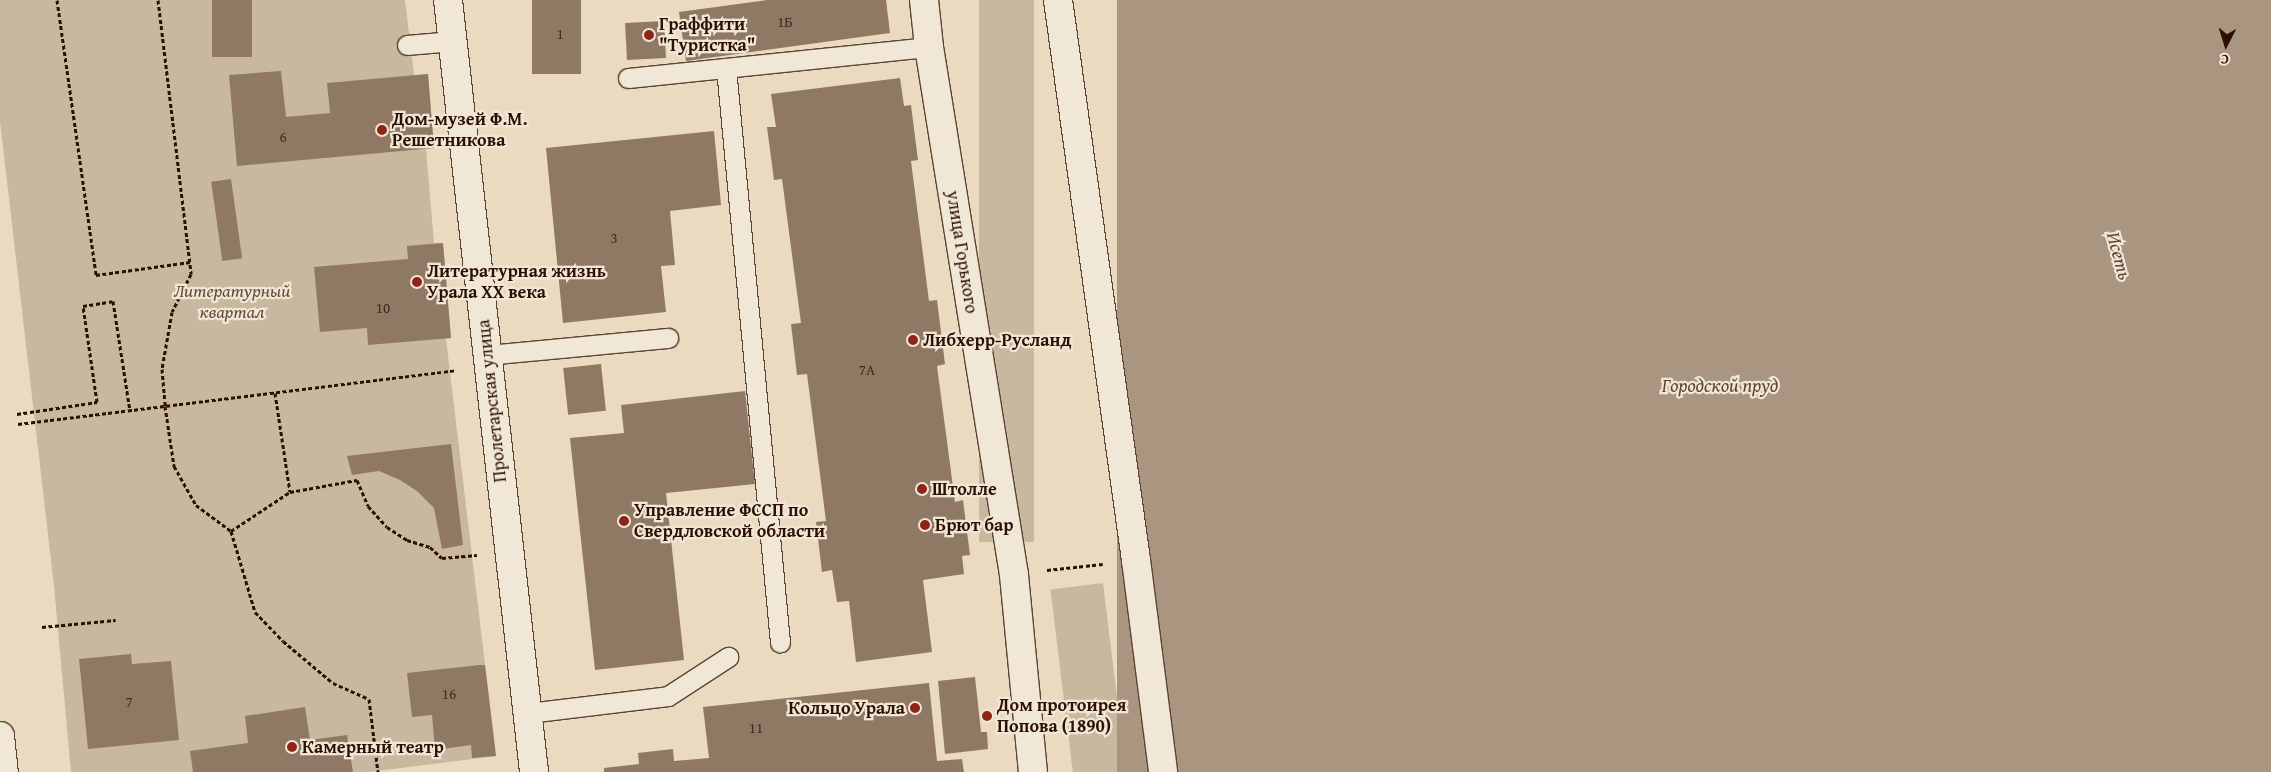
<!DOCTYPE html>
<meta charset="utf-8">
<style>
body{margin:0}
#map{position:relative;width:2271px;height:772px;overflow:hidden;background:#e9dac0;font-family:"Gentium Book Plus",serif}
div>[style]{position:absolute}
.green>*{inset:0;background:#c9b8a0;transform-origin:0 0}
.water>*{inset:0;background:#a99580;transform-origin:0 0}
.building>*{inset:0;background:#8f7965;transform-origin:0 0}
.path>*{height:3px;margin-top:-1.5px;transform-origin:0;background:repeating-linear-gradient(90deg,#2d1003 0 4px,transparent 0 6.5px)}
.roads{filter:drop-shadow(1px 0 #5c4232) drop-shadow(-1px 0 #5c4232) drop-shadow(0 1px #5c4232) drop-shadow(0 -1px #5c4232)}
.service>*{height:19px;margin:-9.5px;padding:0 9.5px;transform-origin:9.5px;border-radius:9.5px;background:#f1e7d6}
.pedestrian>*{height:28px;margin:-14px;padding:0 14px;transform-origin:14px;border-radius:14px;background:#f1e7d6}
.minor>*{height:28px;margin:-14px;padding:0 14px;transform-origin:14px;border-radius:14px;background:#f1e7d6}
.tertiary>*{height:28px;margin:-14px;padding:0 14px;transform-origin:14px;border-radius:14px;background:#f1e7d6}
.dots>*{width:14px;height:14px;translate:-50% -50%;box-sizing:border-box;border:2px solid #f1e7d6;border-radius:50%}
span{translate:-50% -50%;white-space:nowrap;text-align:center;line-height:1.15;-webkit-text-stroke:4.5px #f1e7d6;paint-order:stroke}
.number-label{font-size:15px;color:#462a1c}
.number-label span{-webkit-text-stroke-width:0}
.poi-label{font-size:18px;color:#2d1003;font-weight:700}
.left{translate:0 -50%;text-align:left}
.right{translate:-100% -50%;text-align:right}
.street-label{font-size:18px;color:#2d1003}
.park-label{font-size:18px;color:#644b3a;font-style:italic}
.water-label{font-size:19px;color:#5f4535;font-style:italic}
.north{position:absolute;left:2201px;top:20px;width:50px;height:50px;-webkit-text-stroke:4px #f1e7d6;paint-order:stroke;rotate:185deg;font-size:14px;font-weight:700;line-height:20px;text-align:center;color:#2d1003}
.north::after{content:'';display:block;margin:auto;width:18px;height:22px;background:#2d1003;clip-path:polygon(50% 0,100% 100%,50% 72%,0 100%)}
</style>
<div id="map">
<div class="green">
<div style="clip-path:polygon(0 0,405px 0,414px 75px,428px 74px,434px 148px,426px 149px,434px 243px,443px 243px,451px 338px,446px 339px,496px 756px,369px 772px,71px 772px,54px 586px,0 121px)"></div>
<div style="left:979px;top:0;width:55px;height:542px"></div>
<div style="left:1103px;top:583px;width:191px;height:53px;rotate:83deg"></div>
</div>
<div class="water">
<div style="left:1117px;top:0;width:1154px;height:779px"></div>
</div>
<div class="building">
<div style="left:212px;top:0;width:40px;height:57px"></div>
<div style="left:532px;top:0;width:49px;height:74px"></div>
<div style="clip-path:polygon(767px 0,886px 0,890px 33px,686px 61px,679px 12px)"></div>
<div style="left:664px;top:21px;width:37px;height:39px;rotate:87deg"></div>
<div style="clip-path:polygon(281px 71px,286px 117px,330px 113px,327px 83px,428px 74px,434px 148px,237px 166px,229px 75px)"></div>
<div style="clip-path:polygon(900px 78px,904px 106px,911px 105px,918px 160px,911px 161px,929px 301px,937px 300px,945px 364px,937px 366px,955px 502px,963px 500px,970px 555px,962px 556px,964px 574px,923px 580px,932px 652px,856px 662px,849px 601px,837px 602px,832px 570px,822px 572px,816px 522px,826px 521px,807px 374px,797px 375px,791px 324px,801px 323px,782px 179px,774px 180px,767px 127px,776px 127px,771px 94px)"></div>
<div style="clip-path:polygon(714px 131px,721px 205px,670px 211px,675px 265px,661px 266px,666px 312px,563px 323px,546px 148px)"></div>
<div style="left:231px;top:179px;width:80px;height:20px;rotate:82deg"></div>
<div style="clip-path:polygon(443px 243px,451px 338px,368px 345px,367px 328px,320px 332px,314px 267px,408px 259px,407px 246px)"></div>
<div style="left:601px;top:364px;width:47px;height:38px;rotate:84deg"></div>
<div style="clip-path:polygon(745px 391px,755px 484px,666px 493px,684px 660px,595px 670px,570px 438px,624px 433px,621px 405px)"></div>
<div style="clip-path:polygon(451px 444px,463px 545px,442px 549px,434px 508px,417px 491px,400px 480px,379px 471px,352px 475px,347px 456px)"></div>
<div style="clip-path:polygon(131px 654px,132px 664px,171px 661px,179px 740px,88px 749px,79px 659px)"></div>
<div style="clip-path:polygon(479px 665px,485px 665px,496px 756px,472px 758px,471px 745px,435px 750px,432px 715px,412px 717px,407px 673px)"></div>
<div style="clip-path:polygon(975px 677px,981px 732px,987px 732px,988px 749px,945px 754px,938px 681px)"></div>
<div style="clip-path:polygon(929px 683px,937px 761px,962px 759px,964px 772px,604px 772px,604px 768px,639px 764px,638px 753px,673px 749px,674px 761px,709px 758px,703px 707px)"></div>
<div style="clip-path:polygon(305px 707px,310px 740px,347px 735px,353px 772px,193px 772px,190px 751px,248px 743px,245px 716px)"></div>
</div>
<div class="path">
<div style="left:57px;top:0;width:278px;rotate:81.9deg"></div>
<div style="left:96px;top:275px;width:95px;rotate:-7.9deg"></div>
<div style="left:158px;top:0;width:276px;rotate:83.1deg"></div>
<div style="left:191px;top:274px;width:42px;rotate:116.6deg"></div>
<div style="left:172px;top:312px;width:58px;rotate:100deg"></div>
<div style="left:162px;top:369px;width:37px;rotate:85deg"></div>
<div style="left:165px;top:406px;width:61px;rotate:81.5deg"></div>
<div style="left:174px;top:466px;width:45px;rotate:60.6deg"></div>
<div style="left:196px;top:505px;width:44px;rotate:36.6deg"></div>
<div style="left:231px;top:531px;width:84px;rotate:73.5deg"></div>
<div style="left:255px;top:612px;width:40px;rotate:46deg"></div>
<div style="left:283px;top:641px;width:65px;rotate:40deg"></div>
<div style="left:333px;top:683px;width:39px;rotate:24deg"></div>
<div style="left:369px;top:699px;width:74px;rotate:83deg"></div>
<div style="left:275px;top:393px;width:100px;rotate:81.4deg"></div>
<div style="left:17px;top:414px;width:81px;rotate:-8.5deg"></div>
<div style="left:97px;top:402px;width:97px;rotate:-98.3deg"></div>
<div style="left:83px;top:306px;width:30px;rotate:-9deg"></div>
<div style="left:113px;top:301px;width:111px;rotate:81.2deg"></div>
<div style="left:18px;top:424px;width:442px;rotate:-7deg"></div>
<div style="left:231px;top:531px;width:71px;rotate:-33.5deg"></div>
<div style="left:290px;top:492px;width:68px;rotate:-10.2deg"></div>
<div style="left:357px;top:480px;width:28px;rotate:67deg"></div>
<div style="left:368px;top:506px;width:28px;rotate:48deg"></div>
<div style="left:387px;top:527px;width:24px;rotate:33deg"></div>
<div style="left:407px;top:540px;width:24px;rotate:17deg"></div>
<div style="left:430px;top:547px;width:16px;rotate:43deg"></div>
<div style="left:442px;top:558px;width:35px;rotate:-5deg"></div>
<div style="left:1047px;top:570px;width:56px;rotate:-6.1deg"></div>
<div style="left:42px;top:627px;width:74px;rotate:-5.4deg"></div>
</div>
<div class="roads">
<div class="service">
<div style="left:407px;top:45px;width:46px;rotate:-5deg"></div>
<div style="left:726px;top:68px;width:577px;rotate:84.63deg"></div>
<div style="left:628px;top:78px;width:303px;rotate:-5.9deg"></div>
<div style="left:487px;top:355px;width:182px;rotate:-5.4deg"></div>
<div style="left:528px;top:713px;width:141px;rotate:-6.9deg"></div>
<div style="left:668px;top:696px;width:72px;rotate:-33deg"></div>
</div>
<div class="pedestrian">
<div style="left:1058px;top:0;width:565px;rotate:82.07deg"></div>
<div style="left:1136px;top:560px;width:214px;rotate:82.7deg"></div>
</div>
<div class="minor">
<div style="left:448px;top:0;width:777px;rotate:83.64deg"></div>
<div style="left:924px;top:0;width:47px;rotate:83.9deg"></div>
<div style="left:929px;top:47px;width:535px;rotate:80.85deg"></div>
<div style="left:1014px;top:575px;width:198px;rotate:84.5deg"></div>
</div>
<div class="tertiary">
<div style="left:0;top:736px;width:36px;rotate:84deg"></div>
</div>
</div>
<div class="dots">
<div style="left:649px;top:35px;background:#8f2418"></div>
<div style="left:382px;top:130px;background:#8f2418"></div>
<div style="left:417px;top:282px;background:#8f2418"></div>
<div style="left:913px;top:340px;background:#8f2418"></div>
<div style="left:922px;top:489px;background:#8f2418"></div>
<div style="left:624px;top:521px;background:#8f2418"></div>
<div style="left:925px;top:525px;background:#8f2418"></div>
<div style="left:915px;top:708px;background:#8f2418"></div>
<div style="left:987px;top:716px;background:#8f2418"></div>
<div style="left:292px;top:747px;background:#8f2418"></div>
</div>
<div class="number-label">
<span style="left:785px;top:22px">1Б</span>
<span style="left:560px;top:34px">1</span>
<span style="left:283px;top:137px">6</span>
<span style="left:614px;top:238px">3</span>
<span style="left:383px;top:308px">10</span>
<span style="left:867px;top:370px">7А</span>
<span style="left:449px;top:694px">16</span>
<span style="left:129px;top:702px">7</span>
<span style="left:756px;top:728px">11</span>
</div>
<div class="poi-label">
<span class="left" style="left:659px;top:35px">Граффити<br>"Туристка"</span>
<span class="left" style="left:392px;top:130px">Дом-музей Ф.М.<br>Решетникова</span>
<span class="left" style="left:427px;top:282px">Литературная жизнь<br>Урала XX века</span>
<span class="left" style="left:923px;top:340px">Либхерр-Русланд</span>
<span class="left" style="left:932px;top:489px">Штолле</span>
<span class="left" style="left:634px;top:521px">Управление ФССП по<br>Свердловской области</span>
<span class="left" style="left:935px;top:525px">Брют бар</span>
<span class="left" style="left:997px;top:716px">Дом протоирея<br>Попова (1890)</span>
<span class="right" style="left:905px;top:708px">Кольцо Урала</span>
<span class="left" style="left:302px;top:747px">Камерный театр</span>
</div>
<div class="street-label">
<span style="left:962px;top:252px;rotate:81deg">улица Горького</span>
<span style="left:492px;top:401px;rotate:-96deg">Пролетарская улица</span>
</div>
<div class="park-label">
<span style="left:232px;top:302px">Литературный<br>квартал</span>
</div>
<div class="water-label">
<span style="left:2119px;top:256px;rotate:75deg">Исеть</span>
<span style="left:1720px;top:386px">Городской пруд</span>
</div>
<div class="north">С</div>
</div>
